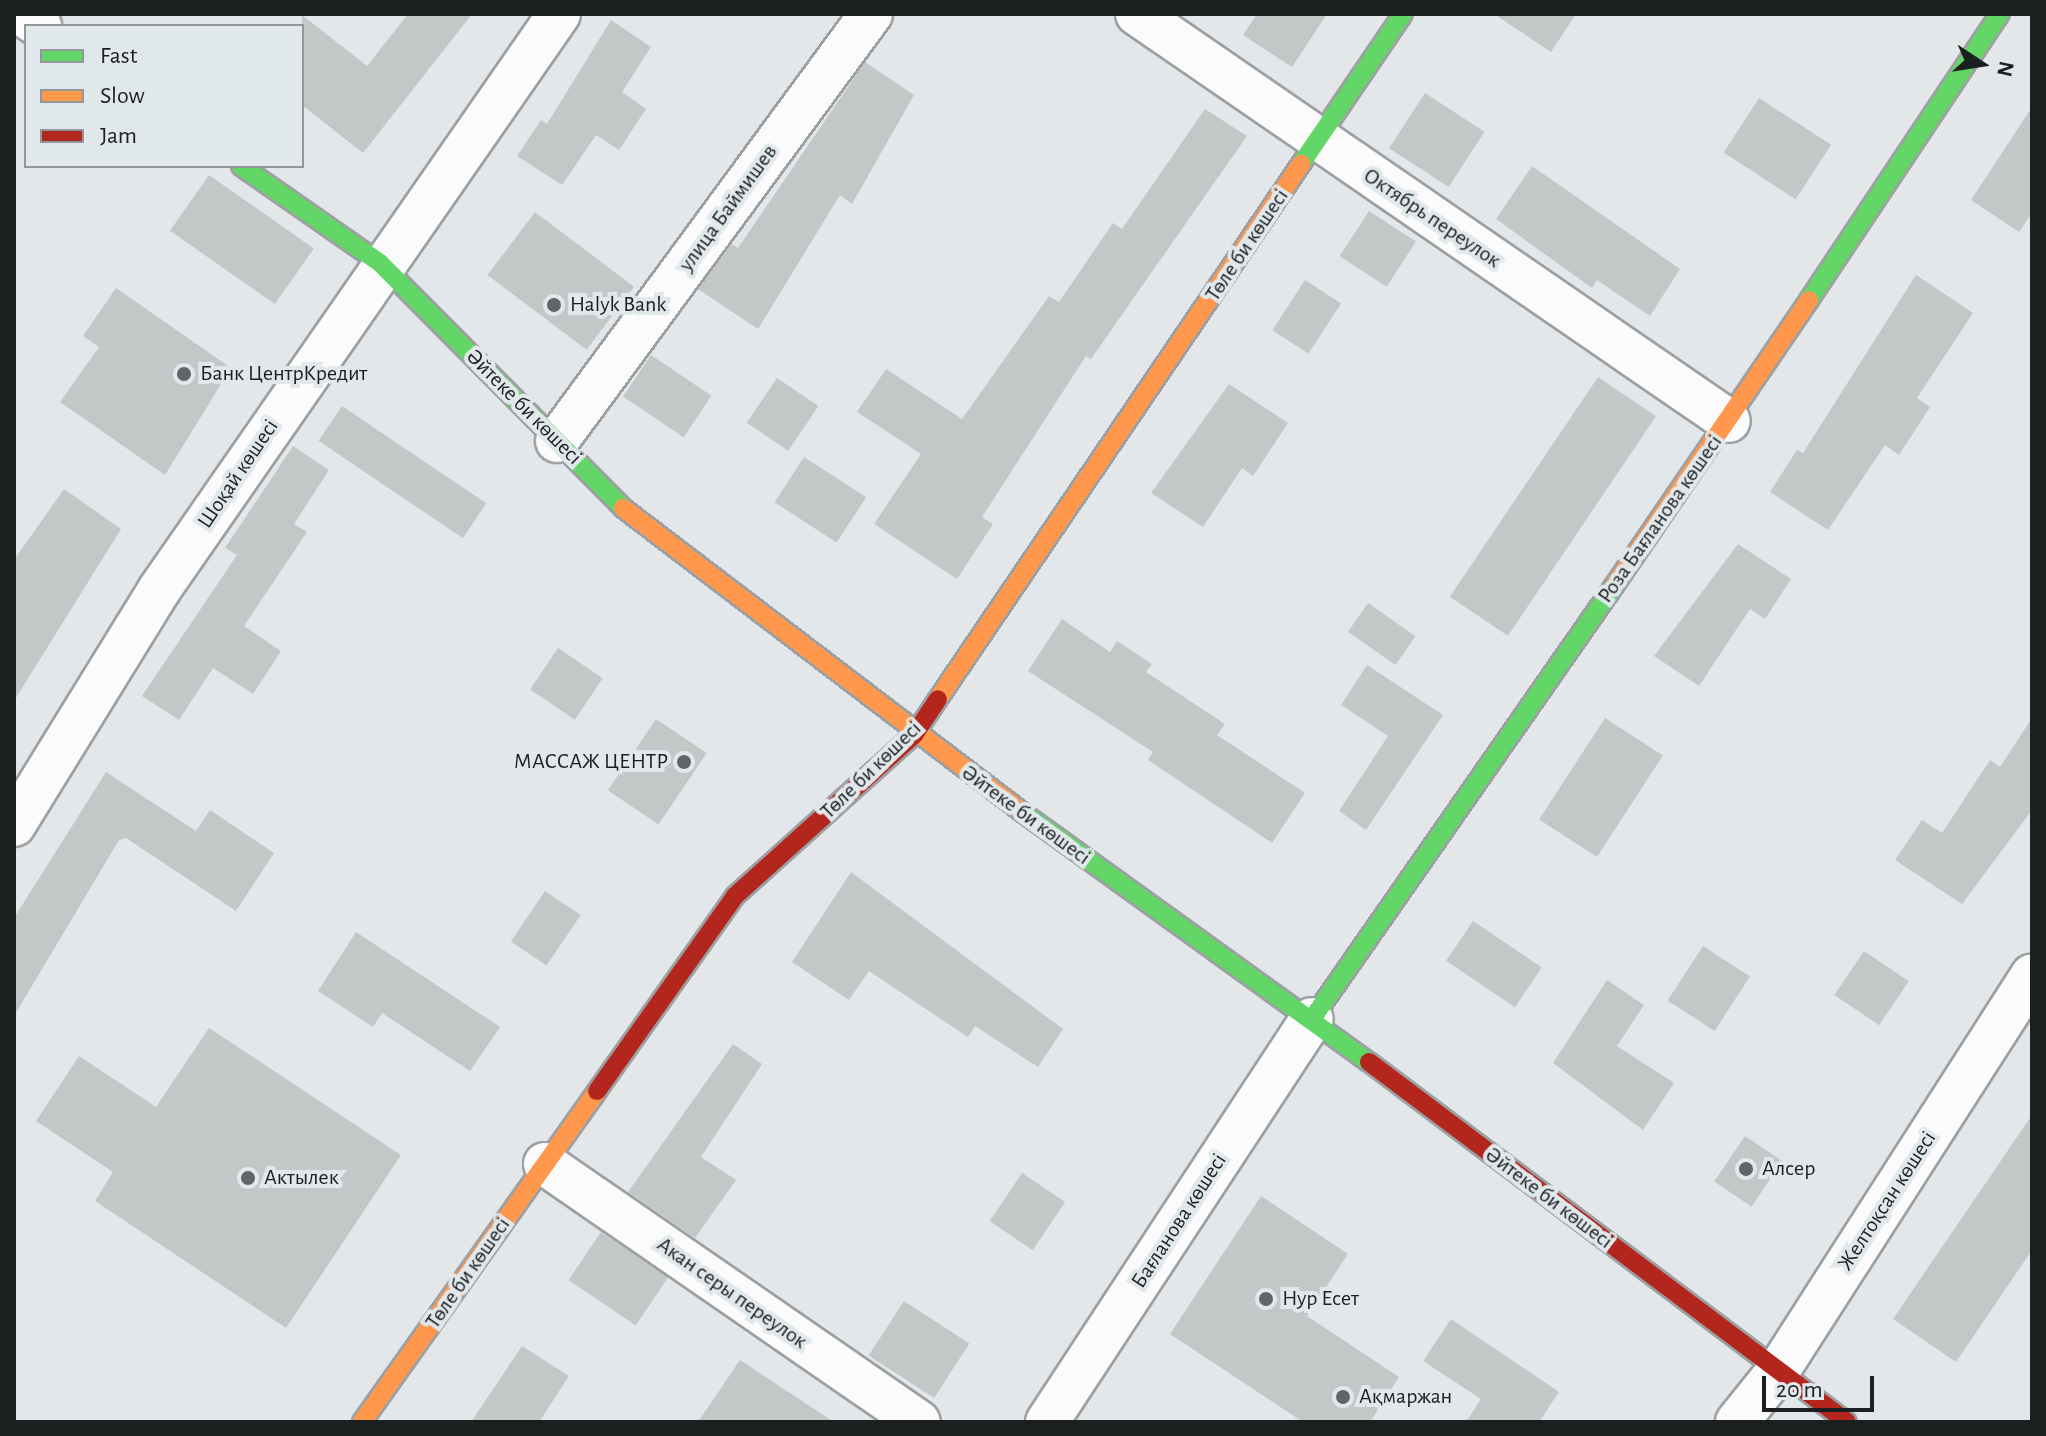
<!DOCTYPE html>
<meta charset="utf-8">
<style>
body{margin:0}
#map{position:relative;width:2046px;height:1436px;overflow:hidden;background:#e3e7e9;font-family:"Alegreya Sans",sans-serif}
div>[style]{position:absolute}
.building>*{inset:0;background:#c3c7c8;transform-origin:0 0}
.roads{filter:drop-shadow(2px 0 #9da0a2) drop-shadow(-2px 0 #9da0a2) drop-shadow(0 2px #9da0a2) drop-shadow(0 -2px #9da0a2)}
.street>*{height:42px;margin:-21px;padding:0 21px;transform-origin:21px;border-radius:21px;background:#fbfbfc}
.fast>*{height:18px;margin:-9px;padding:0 9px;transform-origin:9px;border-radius:9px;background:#63d668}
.slow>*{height:18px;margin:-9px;padding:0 9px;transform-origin:9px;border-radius:9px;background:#ff974d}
.jam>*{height:18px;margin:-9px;padding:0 9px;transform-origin:9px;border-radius:9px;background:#b3261e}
.dots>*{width:22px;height:22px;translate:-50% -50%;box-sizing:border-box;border:4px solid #e0e8ec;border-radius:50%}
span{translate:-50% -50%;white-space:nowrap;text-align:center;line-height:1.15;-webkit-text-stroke:8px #e0e8ec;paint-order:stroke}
.street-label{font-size:22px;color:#1c1f20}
.poi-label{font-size:22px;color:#1c1f20}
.left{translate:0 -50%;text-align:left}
.right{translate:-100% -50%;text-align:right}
.frame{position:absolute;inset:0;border:16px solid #1c1f20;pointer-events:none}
.legend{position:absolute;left:24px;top:24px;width:280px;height:144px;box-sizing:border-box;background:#e0e8ec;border:2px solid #92989a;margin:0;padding:10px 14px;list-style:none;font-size:24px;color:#1c1f20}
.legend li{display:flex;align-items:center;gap:16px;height:40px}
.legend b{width:40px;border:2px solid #92989a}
.north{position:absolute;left:1942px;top:24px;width:80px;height:80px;-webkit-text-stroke:6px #e0e8ec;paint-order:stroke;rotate:102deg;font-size:22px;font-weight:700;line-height:32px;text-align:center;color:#1c1f20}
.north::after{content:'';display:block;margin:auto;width:28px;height:36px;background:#1c1f20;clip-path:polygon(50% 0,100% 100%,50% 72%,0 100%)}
.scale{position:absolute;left:1762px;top:1376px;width:112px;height:36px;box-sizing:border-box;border:4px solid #1c1f20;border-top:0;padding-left:10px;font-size:24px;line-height:28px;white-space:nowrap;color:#1c1f20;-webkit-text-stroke:6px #e0e8ec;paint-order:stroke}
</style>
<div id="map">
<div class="building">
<div style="clip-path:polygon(408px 14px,472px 14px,363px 153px,302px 105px,302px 15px,367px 66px)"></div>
<div style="clip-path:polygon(1257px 14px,1327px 14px,1292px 67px,1243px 35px)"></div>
<div style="clip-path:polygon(1494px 14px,1576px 14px,1551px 52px)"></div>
<div style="clip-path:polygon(611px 20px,651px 47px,622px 92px,646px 109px,619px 150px,596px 135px,562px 185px,517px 156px,541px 120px,547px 124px)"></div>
<div style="clip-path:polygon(865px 62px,914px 95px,852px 204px,840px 195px,758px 329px,698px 289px,732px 244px,738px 248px)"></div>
<div style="left:1425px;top:93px;width:71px;height:66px;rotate:33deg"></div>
<div style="left:1759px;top:98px;width:86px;height:65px;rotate:33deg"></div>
<div style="clip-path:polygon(2032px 107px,2032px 213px,2019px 232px,1971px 200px)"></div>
<div style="clip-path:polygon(1205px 109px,1247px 136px,1091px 359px,1086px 356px,982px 517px,993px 524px,957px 579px,874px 524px,921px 454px,857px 412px,886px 369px,962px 419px,1049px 296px,1059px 302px,1113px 223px,1122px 229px)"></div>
<div style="clip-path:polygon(1532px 166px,1680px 269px,1650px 316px,1597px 280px,1592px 288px,1496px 219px)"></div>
<div style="left:209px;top:175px;width:128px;height:68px;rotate:35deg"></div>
<div style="left:1369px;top:211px;width:56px;height:54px;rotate:33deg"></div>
<div style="left:535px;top:212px;width:124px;height:79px;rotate:37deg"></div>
<div style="clip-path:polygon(1916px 275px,1973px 313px,1917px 398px,1930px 407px,1899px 455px,1885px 445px,1828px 530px,1770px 492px,1797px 450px,1803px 453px)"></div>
<div style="left:1305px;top:280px;width:43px;height:60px;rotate:33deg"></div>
<div style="clip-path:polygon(116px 288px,231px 368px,165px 475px,60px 402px,99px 347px,83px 336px)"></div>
<div style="left:651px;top:355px;width:73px;height:50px;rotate:34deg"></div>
<div style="left:1598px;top:377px;width:70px;height:265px;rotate:34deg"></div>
<div style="left:777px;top:378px;width:50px;height:54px;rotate:34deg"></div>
<div style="clip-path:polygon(1229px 384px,1288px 423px,1253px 476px,1242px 468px,1203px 527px,1151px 493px)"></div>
<div style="left:342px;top:406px;width:174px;height:42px;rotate:34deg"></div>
<div style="clip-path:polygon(293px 446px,329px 470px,294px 524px,307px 532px,244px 626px,281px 651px,253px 694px,213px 668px,179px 720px,142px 696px,237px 555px,225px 548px)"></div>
<div style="left:804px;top:457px;width:74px;height:54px;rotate:33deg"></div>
<div style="clip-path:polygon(64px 489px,121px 529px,14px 701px,14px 560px)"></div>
<div style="clip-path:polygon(1738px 544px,1791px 579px,1765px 619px,1750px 609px,1699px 686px,1654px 656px)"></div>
<div style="left:1368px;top:603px;width:58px;height:35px;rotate:35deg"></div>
<div style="clip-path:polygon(1062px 619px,1110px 652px,1117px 641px,1152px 664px,1146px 672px,1225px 724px,1217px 735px,1305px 793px,1272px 843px,1148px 760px,1153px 752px,1028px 671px)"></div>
<div style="left:558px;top:648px;width:54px;height:50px;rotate:34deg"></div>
<div style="clip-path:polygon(1367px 665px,1443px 715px,1366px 830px,1339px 811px,1388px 736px,1341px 705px)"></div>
<div style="left:1605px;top:718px;width:69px;height:121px;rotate:33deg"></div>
<div style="clip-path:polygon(2032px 718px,2032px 810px,1962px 904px,1895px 860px,1922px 820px,1942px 833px,1990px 760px,2000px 767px)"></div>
<div style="left:656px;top:719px;width:61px;height:86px;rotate:34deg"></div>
<div style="clip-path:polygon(106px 772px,196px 831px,210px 810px,274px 853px,236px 911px,126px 838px,119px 840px,14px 1016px,14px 918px)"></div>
<div style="clip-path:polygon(851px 872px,1063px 1029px,1038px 1067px,975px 1026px,968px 1037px,869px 971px,849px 1000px,792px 962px)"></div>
<div style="left:545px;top:891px;width:43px;height:61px;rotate:34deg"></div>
<div style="left:1473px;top:921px;width:83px;height:48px;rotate:34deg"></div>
<div style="clip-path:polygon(356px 932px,500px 1027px,470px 1071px,382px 1013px,373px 1027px,318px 991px)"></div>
<div style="left:1703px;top:946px;width:56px;height:65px;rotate:33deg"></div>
<div style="left:1864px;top:951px;width:54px;height:53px;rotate:34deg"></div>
<div style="clip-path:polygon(1607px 980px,1644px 1005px,1617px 1046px,1674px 1083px,1643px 1130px,1553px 1063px)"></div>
<div style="clip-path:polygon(209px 1028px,401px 1155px,286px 1328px,95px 1201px,113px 1172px,36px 1121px,79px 1056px,156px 1107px)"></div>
<div style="clip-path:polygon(733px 1044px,762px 1064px,701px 1157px,736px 1180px,695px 1238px,628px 1192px)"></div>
<div style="clip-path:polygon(2032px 1115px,2032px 1250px,1956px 1362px,1893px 1319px)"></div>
<div style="left:1745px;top:1136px;width:45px;height:55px;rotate:34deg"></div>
<div style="left:1022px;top:1173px;width:52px;height:58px;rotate:34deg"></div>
<div style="clip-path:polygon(1261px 1196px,1348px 1254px,1307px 1316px,1399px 1377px,1370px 1422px,1303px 1422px,1170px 1334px)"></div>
<div style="left:601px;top:1232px;width:81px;height:58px;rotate:34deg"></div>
<div style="left:904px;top:1301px;width:78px;height:65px;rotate:33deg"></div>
<div style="clip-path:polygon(1451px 1319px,1559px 1392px,1539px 1422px,1466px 1422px,1481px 1399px,1423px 1361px)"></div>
<div style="clip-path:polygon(522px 1346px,569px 1376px,539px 1422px,471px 1422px)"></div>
<div style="clip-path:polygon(740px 1360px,834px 1422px,698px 1422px)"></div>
</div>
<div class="roads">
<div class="street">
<div style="left:22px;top:14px;width:22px;rotate:34deg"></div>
<div style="left:1137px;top:14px;width:718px;rotate:34.51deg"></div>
<div style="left:557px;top:441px;width:530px;rotate:-53.67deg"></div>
<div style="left:14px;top:825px;width:276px;rotate:-58.3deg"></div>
<div style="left:159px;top:590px;width:701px;rotate:-55.22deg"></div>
<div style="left:545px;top:1164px;width:454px;rotate:34.6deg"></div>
<div style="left:1047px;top:1422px;width:482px;rotate:-56.7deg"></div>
<div style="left:1737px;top:1422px;width:65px;rotate:-51.2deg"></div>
<div style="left:1778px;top:1371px;width:470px;rotate:-57.3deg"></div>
</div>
<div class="fast">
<div style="left:1301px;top:164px;width:181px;rotate:-55.8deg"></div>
<div style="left:241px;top:166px;width:169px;rotate:34.9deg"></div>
<div style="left:380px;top:263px;width:345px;rotate:45.2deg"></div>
<div style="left:1809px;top:300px;width:344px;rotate:-56.3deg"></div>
<div style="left:1022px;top:812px;width:428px;rotate:35.8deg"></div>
<div style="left:1312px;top:1019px;width:528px;rotate:-55.11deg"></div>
</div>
<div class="slow">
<div style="left:623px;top:508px;width:502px;rotate:37.3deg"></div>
<div style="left:1614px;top:586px;width:346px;rotate:-55.7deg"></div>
<div style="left:938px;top:699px;width:647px;rotate:-55.84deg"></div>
<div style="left:362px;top:1422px;width:406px;rotate:-54.6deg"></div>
</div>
<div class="jam">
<div style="left:1369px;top:1062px;width:598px;rotate:36.98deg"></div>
<div style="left:597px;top:1091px;width:239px;rotate:-54.7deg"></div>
<div style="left:735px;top:896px;width:241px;rotate:-42deg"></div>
<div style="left:914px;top:735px;width:43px;rotate:-56.3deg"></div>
</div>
</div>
<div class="dots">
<div style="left:554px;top:305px;background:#626566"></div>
<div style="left:184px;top:374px;background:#626566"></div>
<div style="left:684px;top:762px;background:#626566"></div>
<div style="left:1746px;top:1169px;background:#626566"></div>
<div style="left:248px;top:1178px;background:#626566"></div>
<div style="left:1266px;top:1299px;background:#626566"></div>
<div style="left:1343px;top:1397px;background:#626566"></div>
</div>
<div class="street-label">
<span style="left:728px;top:208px;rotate:-54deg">улица Баймишев</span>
<span style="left:1432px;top:218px;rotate:34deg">Октябрь переулок</span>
<span style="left:1247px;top:245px;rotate:-56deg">Төле би көшесі</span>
<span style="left:524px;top:407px;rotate:45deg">Әйтеке би көшесі</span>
<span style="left:238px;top:474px;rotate:-56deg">Шоқай көшесі</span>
<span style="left:1660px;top:519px;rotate:-55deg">Роза Бағланова көшесі</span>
<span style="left:871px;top:770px;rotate:-44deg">Төле би көшесі</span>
<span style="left:1026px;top:815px;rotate:36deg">Әйтеке би көшесі</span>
<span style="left:1549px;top:1198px;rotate:37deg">Әйтеке би көшесі</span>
<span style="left:1887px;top:1201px;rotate:-57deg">Желтоқсан көшесі</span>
<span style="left:1179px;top:1221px;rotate:-57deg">Бағланова көшесі</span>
<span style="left:468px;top:1273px;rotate:-55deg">Төле би көшесі</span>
<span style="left:732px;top:1293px;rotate:35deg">Акан серы переулок</span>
</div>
<div class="poi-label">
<span class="left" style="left:570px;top:305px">Halyk Bank</span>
<span class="left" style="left:200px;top:374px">Банк ЦентрКредит</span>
<span class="right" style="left:668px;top:762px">МАССАЖ ЦЕНТР</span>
<span class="left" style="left:1762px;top:1169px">Алсер</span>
<span class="left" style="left:264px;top:1178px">Актылек</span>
<span class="left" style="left:1282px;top:1299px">Нур Есет</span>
<span class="left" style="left:1359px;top:1397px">Ақмаржан</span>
</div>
<div class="frame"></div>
<ul class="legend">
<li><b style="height:10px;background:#63d668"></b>Fast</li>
<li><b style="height:10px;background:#ff974d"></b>Slow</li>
<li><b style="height:10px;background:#b3261e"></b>Jam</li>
</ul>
<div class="north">N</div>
<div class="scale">20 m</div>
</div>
